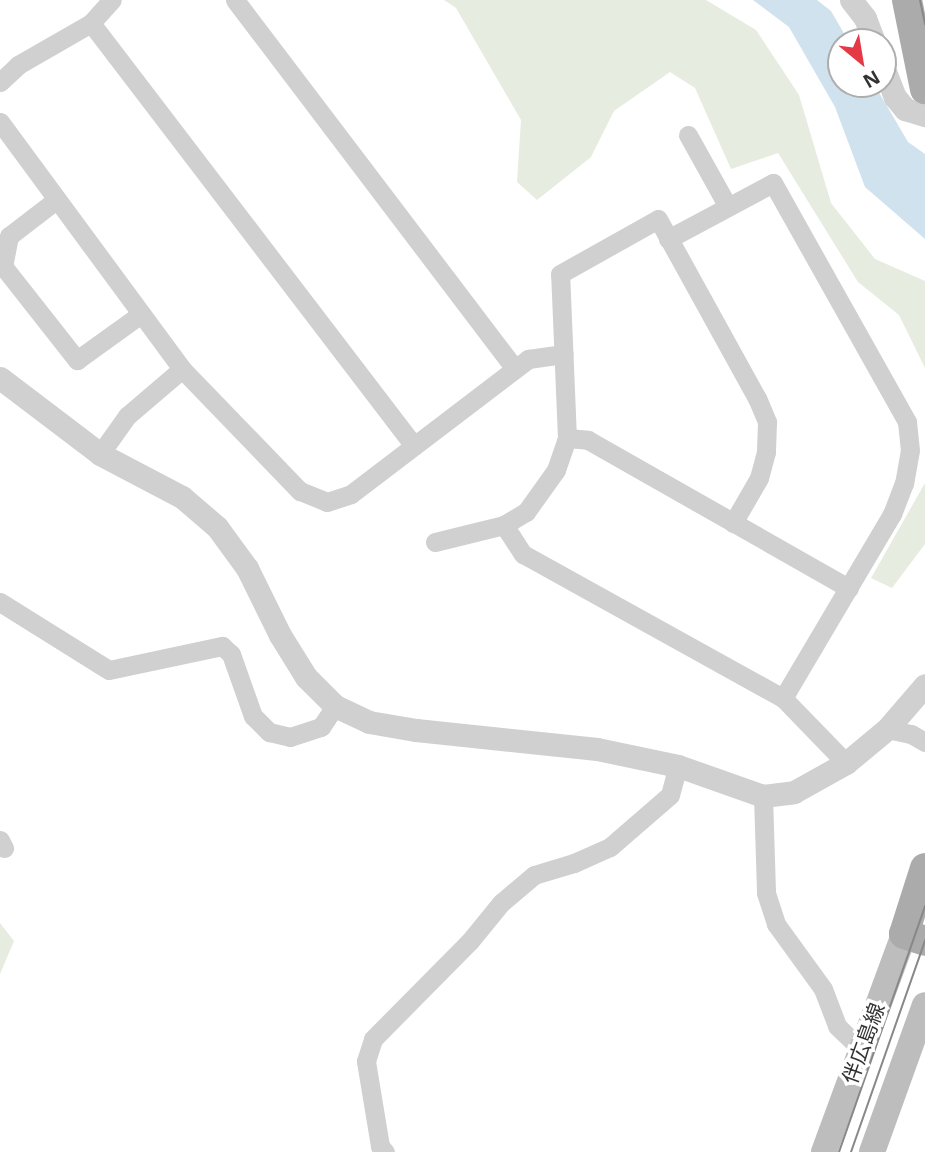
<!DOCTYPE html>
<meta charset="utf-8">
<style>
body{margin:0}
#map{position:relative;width:925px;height:1152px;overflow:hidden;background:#fff;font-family:"Open Sans","Noto Sans JP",sans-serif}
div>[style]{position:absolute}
.green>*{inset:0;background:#e6ecdf}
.water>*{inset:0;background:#cfe2ee}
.minor>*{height:19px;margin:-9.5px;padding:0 9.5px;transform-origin:9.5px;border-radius:9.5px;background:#d0d0d0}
.tertiary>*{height:23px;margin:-11.5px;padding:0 11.5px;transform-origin:11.5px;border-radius:11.5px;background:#d0d0d0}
.secondary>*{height:26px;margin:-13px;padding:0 13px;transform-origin:13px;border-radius:13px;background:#bdbdbd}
.primary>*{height:30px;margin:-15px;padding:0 15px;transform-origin:15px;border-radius:15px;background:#ababab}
.tram>*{height:2px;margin:-1px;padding:0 1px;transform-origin:1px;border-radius:1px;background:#888}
span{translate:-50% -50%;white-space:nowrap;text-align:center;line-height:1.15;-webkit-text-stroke:7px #fff;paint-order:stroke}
.street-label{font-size:21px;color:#333}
.north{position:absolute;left:827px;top:28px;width:70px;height:70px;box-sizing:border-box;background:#fff;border:2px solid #adadad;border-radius:50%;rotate:150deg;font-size:19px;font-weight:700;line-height:28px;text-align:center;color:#333}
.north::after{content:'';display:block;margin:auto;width:24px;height:32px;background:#e63946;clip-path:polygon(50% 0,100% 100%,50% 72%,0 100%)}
</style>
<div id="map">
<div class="green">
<div style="clip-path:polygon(444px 0,706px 0,756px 30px,799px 95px,831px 203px,875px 259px,925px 281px,925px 368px,899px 315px,858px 282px,778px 153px,731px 169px,695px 88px,670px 72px,614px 111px,591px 157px,537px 200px,517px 182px,521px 120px,456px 8px)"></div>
<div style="clip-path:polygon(925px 483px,925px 544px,892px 588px,871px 578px)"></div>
<div style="clip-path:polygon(0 923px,14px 941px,0 974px)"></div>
</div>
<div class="water">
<div style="clip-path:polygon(753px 0,817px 0,831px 11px,849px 42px,841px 42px,841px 84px,874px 84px,908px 142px,925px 154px,925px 239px,865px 187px,835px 107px,789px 27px)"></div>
</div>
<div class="minor">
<div style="left:235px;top:0;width:463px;rotate:52.8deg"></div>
<div style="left:91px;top:23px;width:532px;rotate:52.63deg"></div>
<div style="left:0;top:82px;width:25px;rotate:-43deg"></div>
<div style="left:18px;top:65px;width:84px;rotate:-29.9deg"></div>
<div style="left:91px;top:23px;width:31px;rotate:-48deg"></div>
<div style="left:0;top:122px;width:307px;rotate:53.6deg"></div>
<div style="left:182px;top:369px;width:170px;rotate:46deg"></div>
<div style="left:300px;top:491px;width:29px;rotate:22deg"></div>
<div style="left:327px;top:502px;width:25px;rotate:-18deg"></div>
<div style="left:351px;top:494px;width:223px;rotate:-37.3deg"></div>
<div style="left:528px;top:359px;width:36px;rotate:-8deg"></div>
<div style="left:688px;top:135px;width:82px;rotate:60.9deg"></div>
<div style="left:56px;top:200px;width:59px;rotate:142.5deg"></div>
<div style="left:9px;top:236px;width:31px;rotate:101deg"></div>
<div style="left:3px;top:266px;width:120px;rotate:51.8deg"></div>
<div style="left:77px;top:360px;width:79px;rotate:-35.7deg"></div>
<div style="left:668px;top:239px;width:119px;rotate:-28.1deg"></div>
<div style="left:773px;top:183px;width:274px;rotate:60.7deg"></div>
<div style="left:907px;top:422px;width:28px;rotate:84deg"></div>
<div style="left:910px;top:450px;width:34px;rotate:100deg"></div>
<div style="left:904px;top:483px;width:33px;rotate:111deg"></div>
<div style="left:892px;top:514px;width:214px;rotate:120.6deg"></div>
<div style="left:567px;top:438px;width:21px;rotate:5deg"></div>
<div style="left:588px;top:440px;width:300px;rotate:29.6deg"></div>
<div style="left:100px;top:454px;width:47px;rotate:-54.6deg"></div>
<div style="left:127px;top:416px;width:72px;rotate:-40.5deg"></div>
<div style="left:504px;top:525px;width:35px;rotate:57deg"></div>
<div style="left:523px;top:554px;width:297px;rotate:29deg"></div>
<div style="left:783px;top:698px;width:91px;rotate:45.9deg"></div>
<div style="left:435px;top:542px;width:71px;rotate:-13.8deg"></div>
<div style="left:504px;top:525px;width:26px;rotate:-31deg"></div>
<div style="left:526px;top:512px;width:52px;rotate:-54.5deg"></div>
<div style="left:556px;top:470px;width:34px;rotate:-71deg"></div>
<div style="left:567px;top:438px;width:164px;rotate:-92.4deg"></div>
<div style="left:560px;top:274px;width:112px;rotate:-29.3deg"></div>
<div style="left:658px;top:219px;width:205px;rotate:61.1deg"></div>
<div style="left:757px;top:398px;width:26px;rotate:67deg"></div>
<div style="left:767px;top:422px;width:30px;rotate:92deg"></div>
<div style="left:766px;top:452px;width:27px;rotate:105deg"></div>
<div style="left:759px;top:478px;width:52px;rotate:120deg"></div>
<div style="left:0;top:602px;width:128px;rotate:32deg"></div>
<div style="left:109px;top:670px;width:116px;rotate:-12deg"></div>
<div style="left:222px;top:646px;width:12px;rotate:42deg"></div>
<div style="left:231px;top:654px;width:66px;rotate:70.5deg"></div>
<div style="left:253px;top:716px;width:23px;rotate:45deg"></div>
<div style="left:269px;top:732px;width:22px;rotate:13deg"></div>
<div style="left:290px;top:737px;width:33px;rotate:-18deg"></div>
<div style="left:321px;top:727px;width:25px;rotate:-56deg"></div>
<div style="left:887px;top:729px;width:25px;rotate:12deg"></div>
<div style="left:911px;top:734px;width:16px;rotate:30deg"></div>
<div style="left:763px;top:796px;width:97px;rotate:88.2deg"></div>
<div style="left:766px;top:893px;width:33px;rotate:72deg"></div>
<div style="left:776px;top:924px;width:80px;rotate:54.1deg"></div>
<div style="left:823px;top:989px;width:40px;rotate:69deg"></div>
<div style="left:837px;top:1026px;width:32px;rotate:44deg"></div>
<div style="left:0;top:840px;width:9px;rotate:63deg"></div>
<div style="left:385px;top:1152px;width:8px;rotate:-130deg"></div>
<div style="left:380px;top:1146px;width:86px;rotate:-99.4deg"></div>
<div style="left:366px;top:1061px;width:23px;rotate:-72deg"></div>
<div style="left:373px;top:1039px;width:138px;rotate:-45.3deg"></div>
<div style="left:470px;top:941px;width:49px;rotate:-50.8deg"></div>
<div style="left:501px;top:903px;width:43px;rotate:-40.3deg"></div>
<div style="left:534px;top:875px;width:42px;rotate:-16.7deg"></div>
<div style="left:574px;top:863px;width:39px;rotate:-24deg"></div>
<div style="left:610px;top:847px;width:79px;rotate:-40.9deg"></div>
<div style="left:670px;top:795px;width:30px;rotate:-75deg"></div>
</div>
<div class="tertiary">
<div style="left:851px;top:0;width:23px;rotate:52deg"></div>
<div style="left:865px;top:18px;width:26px;rotate:69deg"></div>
<div style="left:883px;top:66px;width:33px;rotate:69deg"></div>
<div style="left:895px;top:97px;width:16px;rotate:50deg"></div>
<div style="left:905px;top:109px;width:21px;rotate:17deg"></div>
<div style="left:0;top:378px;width:126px;rotate:37.2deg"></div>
<div style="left:100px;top:454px;width:93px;rotate:27.7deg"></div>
<div style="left:182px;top:497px;width:46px;rotate:40.6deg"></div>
<div style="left:217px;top:527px;width:51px;rotate:53.8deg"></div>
<div style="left:247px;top:568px;width:75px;rotate:63.8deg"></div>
<div style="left:280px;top:635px;width:49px;rotate:58.2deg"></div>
<div style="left:306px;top:677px;width:41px;rotate:45deg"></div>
<div style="left:335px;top:706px;width:38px;rotate:25deg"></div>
<div style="left:369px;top:722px;width:48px;rotate:9.7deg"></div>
<div style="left:416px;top:730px;width:182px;rotate:6deg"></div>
<div style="left:597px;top:749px;width:83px;rotate:11.9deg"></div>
<div style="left:678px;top:766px;width:90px;rotate:19.4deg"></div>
<div style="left:763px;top:796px;width:31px;rotate:-7deg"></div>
<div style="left:794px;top:792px;width:60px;rotate:-29.1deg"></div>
<div style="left:846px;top:763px;width:53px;rotate:-39.7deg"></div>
<div style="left:887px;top:729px;width:58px;rotate:-49.2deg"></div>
</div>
<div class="secondary">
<div style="left:824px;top:1152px;width:232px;rotate:-69.8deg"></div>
<div style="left:872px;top:1152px;width:156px;rotate:-70.2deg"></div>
</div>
<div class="primary">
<div style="left:907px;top:0;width:91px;rotate:78.6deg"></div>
<div style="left:925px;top:868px;width:69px;rotate:107.7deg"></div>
<div style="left:904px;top:934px;width:22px;rotate:18deg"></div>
</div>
<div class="tram">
<div style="left:920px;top:0;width:25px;rotate:78deg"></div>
<div style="left:839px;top:1152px;width:261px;rotate:-70.7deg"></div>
<div style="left:851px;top:1152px;width:224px;rotate:-70.7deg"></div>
</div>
<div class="street-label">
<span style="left:863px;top:1043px;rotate:-70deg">伴広島線</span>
</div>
<div class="north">N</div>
</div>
